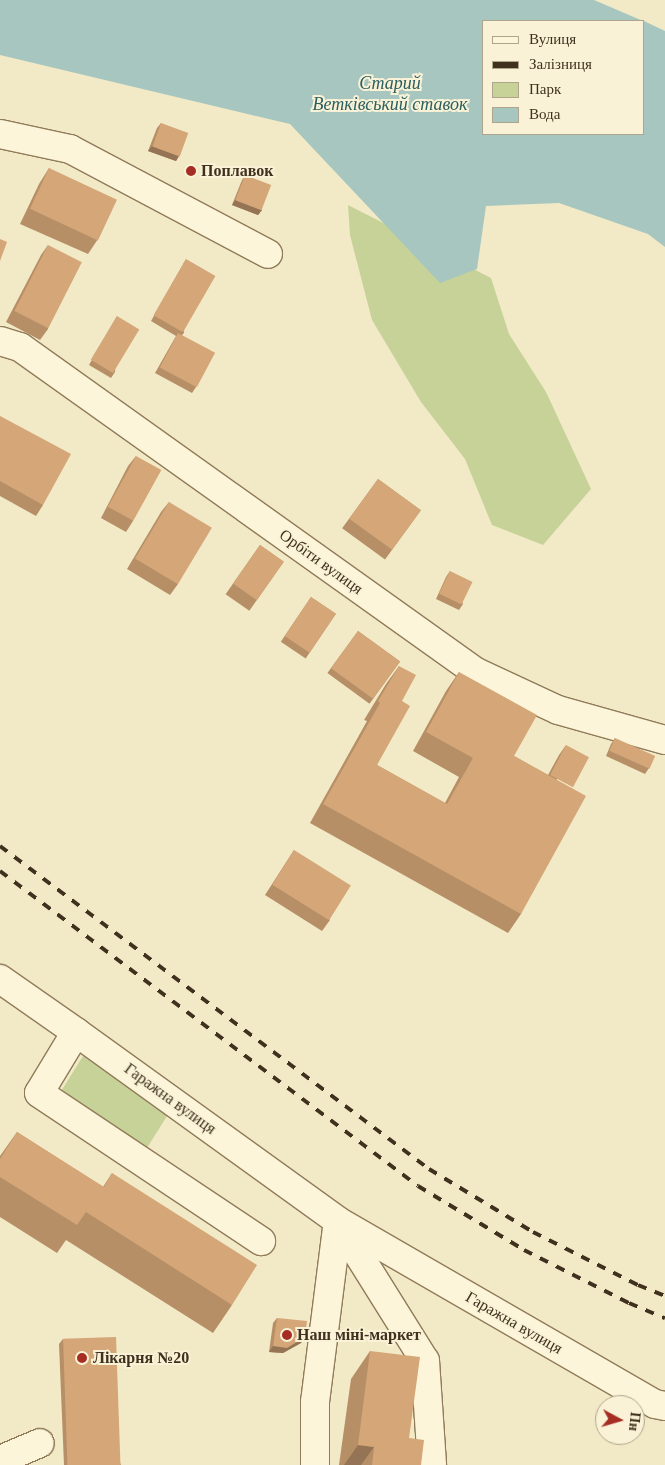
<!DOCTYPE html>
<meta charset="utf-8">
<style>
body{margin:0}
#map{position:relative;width:665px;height:1465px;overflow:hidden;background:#f2e9c6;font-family:"Times New Roman",serif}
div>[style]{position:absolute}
.green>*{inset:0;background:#c6d298;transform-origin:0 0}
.water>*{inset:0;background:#a7c6bf}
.roads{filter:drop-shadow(1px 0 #907b59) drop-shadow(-1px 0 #907b59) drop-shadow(0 1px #907b59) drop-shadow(0 -1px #907b59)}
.minor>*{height:28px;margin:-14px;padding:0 14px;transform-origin:14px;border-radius:14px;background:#fcf5da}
.rail>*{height:4px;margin-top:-2px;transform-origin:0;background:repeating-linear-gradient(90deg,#3f311e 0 9px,transparent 0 18px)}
.wall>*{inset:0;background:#b68f67;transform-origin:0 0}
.shaded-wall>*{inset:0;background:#947454}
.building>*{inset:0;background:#d4a678;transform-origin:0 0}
.dots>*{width:14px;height:14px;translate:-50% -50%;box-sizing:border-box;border:2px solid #f9f2d6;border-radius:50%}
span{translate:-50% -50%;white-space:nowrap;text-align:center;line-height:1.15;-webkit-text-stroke:4px #f9f2d6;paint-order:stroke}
.poi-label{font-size:16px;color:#3f311e;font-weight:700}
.left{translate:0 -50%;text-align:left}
.street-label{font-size:16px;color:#3f311e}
.water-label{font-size:18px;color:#2c5f60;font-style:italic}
.legend{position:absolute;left:482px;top:20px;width:162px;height:115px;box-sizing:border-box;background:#f9f2d6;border:1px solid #afa58c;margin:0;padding:6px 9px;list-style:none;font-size:15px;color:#3f311e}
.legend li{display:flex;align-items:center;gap:10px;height:25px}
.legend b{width:25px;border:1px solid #afa58c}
.north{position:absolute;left:595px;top:1395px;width:50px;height:50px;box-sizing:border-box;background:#f9f2d6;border:1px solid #afa58c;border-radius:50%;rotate:96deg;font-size:14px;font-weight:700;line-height:20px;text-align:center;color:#3f311e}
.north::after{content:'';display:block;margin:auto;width:18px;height:22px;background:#a52d23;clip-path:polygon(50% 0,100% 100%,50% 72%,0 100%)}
</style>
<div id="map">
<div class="green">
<div style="clip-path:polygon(348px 205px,491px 278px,509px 334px,546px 392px,591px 489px,543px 545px,492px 525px,465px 459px,421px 402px,372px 320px,350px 235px)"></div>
<div style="left:83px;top:1056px;width:103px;height:45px;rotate:32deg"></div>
</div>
<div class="water">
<div style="clip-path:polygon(0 0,594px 0,643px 21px,484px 21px,484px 134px,644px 134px,644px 21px,665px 31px,665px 247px,648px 234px,559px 203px,486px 206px,477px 269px,440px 283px,290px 124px,0 55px)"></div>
</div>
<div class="roads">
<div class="minor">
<div style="left:0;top:134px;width:72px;rotate:12.1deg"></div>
<div style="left:70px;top:149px;width:224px;rotate:27.9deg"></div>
<div style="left:0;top:341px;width:21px;rotate:17deg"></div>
<div style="left:20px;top:347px;width:560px;rotate:35.48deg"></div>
<div style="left:476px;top:672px;width:90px;rotate:24.9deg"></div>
<div style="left:558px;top:710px;width:111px;rotate:15.7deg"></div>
<div style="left:0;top:979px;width:93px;rotate:34.9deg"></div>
<div style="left:76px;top:1032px;width:323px;rotate:35.8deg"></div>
<div style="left:338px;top:1221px;width:366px;rotate:30deg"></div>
<div style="left:655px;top:1404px;width:10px;rotate:11deg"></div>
<div style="left:76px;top:1032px;width:71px;rotate:121.2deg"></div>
<div style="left:39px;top:1093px;width:267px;rotate:33.7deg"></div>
<div style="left:340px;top:1225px;width:160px;rotate:58deg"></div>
<div style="left:425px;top:1361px;width:104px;rotate:86.1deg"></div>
<div style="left:0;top:1460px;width:43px;rotate:-23deg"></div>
<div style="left:315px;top:1465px;width:63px;rotate:-90deg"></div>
<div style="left:315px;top:1402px;width:182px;rotate:-82.8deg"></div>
</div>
</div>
<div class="rail">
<div style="left:0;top:846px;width:537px;rotate:36.98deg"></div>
<div style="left:429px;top:1169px;width:122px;rotate:31.2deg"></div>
<div style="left:533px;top:1232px;width:118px;rotate:26.8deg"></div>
<div style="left:638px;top:1285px;width:29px;rotate:22deg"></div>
<div style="left:0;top:871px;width:523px;rotate:37deg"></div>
<div style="left:418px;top:1186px;width:124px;rotate:31.1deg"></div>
<div style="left:524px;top:1250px;width:118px;rotate:26.8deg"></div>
<div style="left:629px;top:1303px;width:39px;rotate:23deg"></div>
</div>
<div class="wall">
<div style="clip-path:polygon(161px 123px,179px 156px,176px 161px,148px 151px,157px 128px)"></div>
<div style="clip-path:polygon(49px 168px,98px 239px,88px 254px,20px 224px,39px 184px)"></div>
<div style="clip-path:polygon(245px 175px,262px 210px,258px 215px,232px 205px,242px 180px)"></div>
<div style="clip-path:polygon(48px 245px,48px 329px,40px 340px,6px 322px,41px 255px)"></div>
<div style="clip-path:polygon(186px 259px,184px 333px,182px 335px,196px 387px,192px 393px,155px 373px,176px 336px,151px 321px)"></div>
<div style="clip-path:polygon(117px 316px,115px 372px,111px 378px,89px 365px)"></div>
<div style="clip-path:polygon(0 416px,43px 505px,36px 516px,0 496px)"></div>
<div style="clip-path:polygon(136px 456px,133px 521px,126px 532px,101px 518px,128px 466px)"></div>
<div style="left:378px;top:479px;width:53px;height:61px;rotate:36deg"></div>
<div style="clip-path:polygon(169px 502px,178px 584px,170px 595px,127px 569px,161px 512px)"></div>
<div style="left:260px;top:545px;width:29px;height:60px;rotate:35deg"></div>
<div style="clip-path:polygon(450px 571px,463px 604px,459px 610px,436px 599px,446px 577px)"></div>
<div style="left:311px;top:597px;width:30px;height:54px;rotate:34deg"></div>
<div style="left:358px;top:631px;width:52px;height:52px;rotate:36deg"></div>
<div style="clip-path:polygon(399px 666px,402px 701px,377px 765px,445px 803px,459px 777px,413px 751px,446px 691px,459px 672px,514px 756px,548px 775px,559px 755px,566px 745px,521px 914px,508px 933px,310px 823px,367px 721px,364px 720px,386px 684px)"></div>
<div style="clip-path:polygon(615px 738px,649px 768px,645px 774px,606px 756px,611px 744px)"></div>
<div style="clip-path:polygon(294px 850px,330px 920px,322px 931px,265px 895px)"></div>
<div style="clip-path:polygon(17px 1132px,103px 1187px,112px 1173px,232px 1305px,213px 1333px,66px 1240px,57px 1253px,0 1217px,0 1156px)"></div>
<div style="clip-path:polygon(277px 1318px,305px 1337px,301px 1343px,283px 1353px,269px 1352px,273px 1323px)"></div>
<div style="clip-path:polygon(63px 1339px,121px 1465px,64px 1465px,59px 1344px)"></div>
<div style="clip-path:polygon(370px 1351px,409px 1438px,421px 1465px,339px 1465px,351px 1379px)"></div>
</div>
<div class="shaded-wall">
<div style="clip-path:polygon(152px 146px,179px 156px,176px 161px,148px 151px)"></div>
<div style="clip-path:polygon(235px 200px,262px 210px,258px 215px,232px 205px)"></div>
<div style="clip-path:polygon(305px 1337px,301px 1343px,283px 1353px,269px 1352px,273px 1346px)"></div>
<div style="clip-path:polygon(358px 1445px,374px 1447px,361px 1465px,344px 1465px)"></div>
</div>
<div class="building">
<div style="left:161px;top:123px;width:29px;height:25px;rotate:20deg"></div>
<div style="left:49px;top:168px;width:75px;height:45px;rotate:25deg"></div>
<div style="left:245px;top:175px;width:28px;height:27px;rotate:21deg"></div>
<div style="clip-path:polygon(0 239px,7px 242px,0 261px)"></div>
<div style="left:48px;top:245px;width:38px;height:74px;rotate:27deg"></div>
<div style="left:186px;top:259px;width:34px;height:65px;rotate:30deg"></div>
<div style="left:117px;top:316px;width:26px;height:51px;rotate:31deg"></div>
<div style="left:178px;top:333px;width:42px;height:39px;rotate:28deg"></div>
<div style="clip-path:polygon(0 416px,71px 454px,43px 505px,0 481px)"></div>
<div style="left:136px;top:456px;width:29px;height:58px;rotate:29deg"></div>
<div style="left:378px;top:479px;width:53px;height:49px;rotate:36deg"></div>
<div style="left:169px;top:502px;width:50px;height:66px;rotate:31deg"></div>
<div style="left:260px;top:545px;width:29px;height:47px;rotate:35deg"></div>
<div style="left:450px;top:571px;width:25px;height:25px;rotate:26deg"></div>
<div style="left:311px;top:597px;width:30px;height:47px;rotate:34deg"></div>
<div style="left:358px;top:631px;width:52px;height:46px;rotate:36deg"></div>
<div style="clip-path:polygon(399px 666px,416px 675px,402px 701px,410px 706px,377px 765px,447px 804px,473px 758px,426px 732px,459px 672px,537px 715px,514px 756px,586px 796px,521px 914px,323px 804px,380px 703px,378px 701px)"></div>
<div style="left:615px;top:738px;width:44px;height:14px;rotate:24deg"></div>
<div style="left:566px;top:745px;width:26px;height:34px;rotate:28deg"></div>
<div style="left:294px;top:850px;width:67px;height:41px;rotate:32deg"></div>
<div style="clip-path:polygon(17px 1132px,104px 1187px,112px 1173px,257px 1265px,232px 1305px,86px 1212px,77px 1225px,0 1177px,0 1159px)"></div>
<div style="clip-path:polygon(277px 1318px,307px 1321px,305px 1337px,287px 1348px,273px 1346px)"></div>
<div style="left:116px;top:1337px;width:128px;height:53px;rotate:88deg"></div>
<div style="clip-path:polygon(370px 1351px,420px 1357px,409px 1438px,424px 1440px,421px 1465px,372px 1465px,374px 1447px,358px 1445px)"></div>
</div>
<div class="dots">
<div style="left:191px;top:171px;background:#a52d23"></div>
<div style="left:287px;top:1335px;background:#a52d23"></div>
<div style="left:82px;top:1358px;background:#a52d23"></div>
</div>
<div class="poi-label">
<span class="left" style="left:201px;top:171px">Поплавок</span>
<span class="left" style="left:297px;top:1335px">Наш міні-маркет</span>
<span class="left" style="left:93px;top:1358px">Лікарня №20</span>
</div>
<div class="street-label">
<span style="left:321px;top:562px;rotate:36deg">Орбіти вулиця</span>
<span style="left:170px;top:1099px;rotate:36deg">Гаражна вулиця</span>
<span style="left:514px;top:1323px;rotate:30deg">Гаражна вулиця</span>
</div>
<div class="water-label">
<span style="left:390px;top:94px">Старий<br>Ветківський ставок</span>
</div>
<ul class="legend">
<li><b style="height:6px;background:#fcf5da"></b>Вулиця</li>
<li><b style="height:6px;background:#3f311e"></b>Залізниця</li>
<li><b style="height:14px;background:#c6d298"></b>Парк</li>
<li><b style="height:14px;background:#a7c6bf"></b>Вода</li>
</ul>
<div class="north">Пн</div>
</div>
